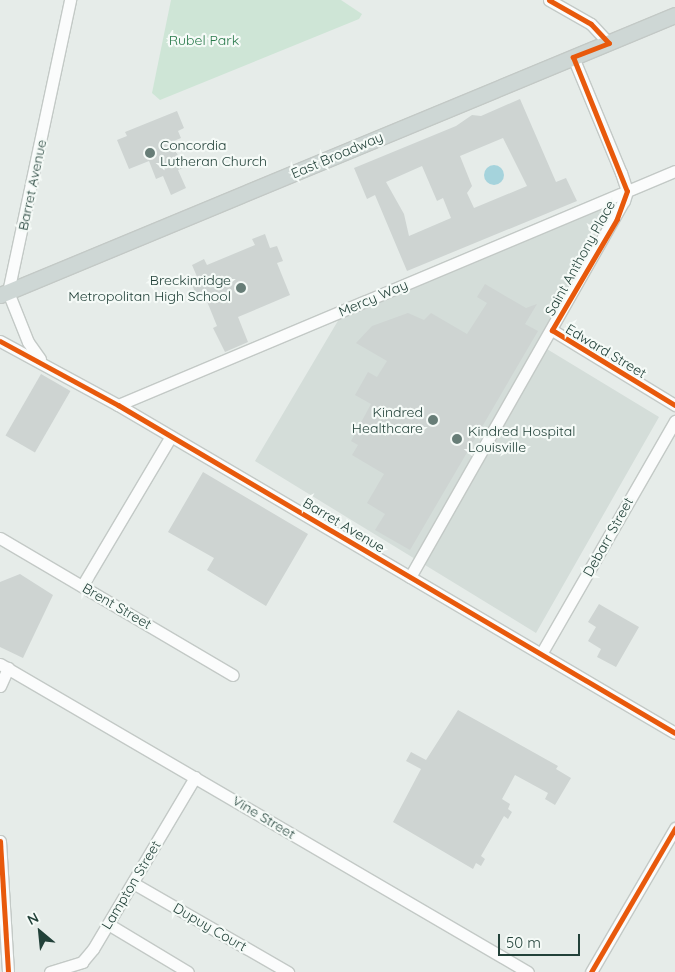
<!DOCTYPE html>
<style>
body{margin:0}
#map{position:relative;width:675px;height:972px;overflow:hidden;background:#e6ece9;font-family:Quicksand,sans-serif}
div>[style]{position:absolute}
.built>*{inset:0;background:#d4ddd9}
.green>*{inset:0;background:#cee5d6}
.water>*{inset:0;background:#a5d3dc}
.round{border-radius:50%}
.building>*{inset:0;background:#ced4d2;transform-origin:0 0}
.roads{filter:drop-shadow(1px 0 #c3c9c6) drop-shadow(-1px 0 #c3c9c6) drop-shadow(0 1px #c3c9c6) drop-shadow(0 -1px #c3c9c6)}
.minor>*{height:11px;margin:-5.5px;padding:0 5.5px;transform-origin:5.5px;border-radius:5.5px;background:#fbfcfc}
.major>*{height:15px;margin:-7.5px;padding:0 7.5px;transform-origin:7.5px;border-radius:7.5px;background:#ced7d5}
.cycleway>*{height:5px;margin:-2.5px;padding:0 2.5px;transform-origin:2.5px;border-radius:2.5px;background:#e8590c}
.dots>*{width:14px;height:14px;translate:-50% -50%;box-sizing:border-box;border:2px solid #f5faf7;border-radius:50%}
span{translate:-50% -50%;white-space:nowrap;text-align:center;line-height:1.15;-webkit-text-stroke:4.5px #f5faf7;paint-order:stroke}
.park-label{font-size:14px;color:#297a4b}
.poi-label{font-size:14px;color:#224139}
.left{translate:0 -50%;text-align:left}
.right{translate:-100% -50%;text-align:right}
.street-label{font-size:14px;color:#224139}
.north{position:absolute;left:15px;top:907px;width:50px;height:50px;-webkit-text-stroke:4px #f5faf7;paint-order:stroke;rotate:332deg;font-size:14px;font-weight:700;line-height:20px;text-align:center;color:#224139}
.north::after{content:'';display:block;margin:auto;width:18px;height:22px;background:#224139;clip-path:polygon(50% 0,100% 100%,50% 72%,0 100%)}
.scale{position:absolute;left:498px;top:934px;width:82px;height:22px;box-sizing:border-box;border:2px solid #224139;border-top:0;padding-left:6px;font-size:15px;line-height:18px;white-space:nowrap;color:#224139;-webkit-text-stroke:4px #f5faf7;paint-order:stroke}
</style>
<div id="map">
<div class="built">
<div style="clip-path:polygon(600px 208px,608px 213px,537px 343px,659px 417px,536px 633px,255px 461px,339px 319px)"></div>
</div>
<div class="green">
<div style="clip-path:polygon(171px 0,341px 0,362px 14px,359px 19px,160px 100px,152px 93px)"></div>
</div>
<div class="water">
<div class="round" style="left:484px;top:165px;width:20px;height:20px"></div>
</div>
<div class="building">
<div style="clip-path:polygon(evenodd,520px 99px,556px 182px,566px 178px,577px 201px,407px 271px,375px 195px,367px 199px,354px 168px,456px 126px,472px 115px,481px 116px,520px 99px,503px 138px,527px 186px,474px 208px,467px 193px,472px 186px,460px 156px,503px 138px,520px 99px,422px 166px,437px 201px,443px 198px,451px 218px,409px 236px,404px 214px,386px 182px,422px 166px)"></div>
<div style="clip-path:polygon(177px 111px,184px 128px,178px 131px,181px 138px,174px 141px,174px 146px,183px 168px,178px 170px,186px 188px,171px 195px,163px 176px,156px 179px,149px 161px,129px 169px,117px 140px,127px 136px,125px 132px)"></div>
<div style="clip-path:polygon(265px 234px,270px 248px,277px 246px,283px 261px,277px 263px,290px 295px,238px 317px,248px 342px,225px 352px,213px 328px,217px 326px,204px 294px,197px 297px,191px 282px,198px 279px,192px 265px,204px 259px,207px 265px,255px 245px,252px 239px)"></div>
<div style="clip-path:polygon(485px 284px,526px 308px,537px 304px,525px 324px,538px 331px,410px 550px,375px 530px,385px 514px,367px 503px,384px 474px,352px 455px,358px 445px,351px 441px,371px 404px,355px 395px,368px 372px,377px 377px,387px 361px,356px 343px,372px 326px,408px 313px,424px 320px,431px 313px,467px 334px,487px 303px,477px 297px)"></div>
<div style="left:41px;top:374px;width:34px;height:71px;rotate:30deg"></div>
<div style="clip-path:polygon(203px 472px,308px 534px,266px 606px,207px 570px,214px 558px,168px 532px)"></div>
<div style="clip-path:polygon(20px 574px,53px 595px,23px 658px,0 647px,0 582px)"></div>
<div style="clip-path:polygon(599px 604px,639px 627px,616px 667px,597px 657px,601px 649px,588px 641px,596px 627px,588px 622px)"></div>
<div style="clip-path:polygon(458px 710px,558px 766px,556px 769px,571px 778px,555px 805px,545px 799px,548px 793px,515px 775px,502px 799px,510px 804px,508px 809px,512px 812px,508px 819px,504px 816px,481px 856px,485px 859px,481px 866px,476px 863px,473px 869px,393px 822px,421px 769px,406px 761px,411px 752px,426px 760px)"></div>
</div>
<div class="roads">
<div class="minor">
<div style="left:549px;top:0;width:48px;rotate:29.7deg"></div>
<div style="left:591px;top:24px;width:26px;rotate:47deg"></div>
<div style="left:552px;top:330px;width:144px;rotate:31.4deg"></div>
<div style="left:0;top:341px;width:134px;rotate:28.5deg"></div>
<div style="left:118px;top:405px;width:646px;rotate:30.49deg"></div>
<div style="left:40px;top:359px;width:21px;rotate:-125deg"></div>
<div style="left:28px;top:342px;width:54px;rotate:-111.8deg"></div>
<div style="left:8px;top:292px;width:299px;rotate:-78deg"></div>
<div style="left:118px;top:405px;width:604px;rotate:-22.79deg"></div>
<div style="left:0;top:538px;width:270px;rotate:30.5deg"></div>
<div style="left:410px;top:577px;width:433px;rotate:-60.4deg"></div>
<div style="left:624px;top:201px;width:10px;rotate:-73deg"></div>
<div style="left:627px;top:191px;width:19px;rotate:-108deg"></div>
<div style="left:621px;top:173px;width:126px;rotate:-112.5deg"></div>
<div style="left:82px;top:586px;width:174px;rotate:-59.3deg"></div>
<div style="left:541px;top:654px;width:269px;rotate:-60.1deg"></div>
<div style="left:0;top:664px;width:611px;rotate:30.26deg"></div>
<div style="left:0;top:686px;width:20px;rotate:-66deg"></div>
<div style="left:0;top:841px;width:131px;rotate:86.5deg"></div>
<div style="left:133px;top:883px;width:179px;rotate:29.9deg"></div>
<div style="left:108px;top:924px;width:93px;rotate:31deg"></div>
<div style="left:50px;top:972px;width:34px;rotate:-17deg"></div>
<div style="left:82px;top:962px;width:17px;rotate:-50deg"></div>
<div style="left:93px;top:949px;width:200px;rotate:-59.3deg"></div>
<div style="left:591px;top:972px;width:167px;rotate:-59.7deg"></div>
</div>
<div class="major">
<div style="left:0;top:295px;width:731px;rotate:-22.53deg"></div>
</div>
</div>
<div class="cycleway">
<div style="left:549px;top:0;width:48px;rotate:29.7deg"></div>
<div style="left:591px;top:24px;width:26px;rotate:47deg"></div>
<div style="left:609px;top:43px;width:39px;rotate:159deg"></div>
<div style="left:573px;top:57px;width:144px;rotate:68.1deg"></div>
<div style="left:627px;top:191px;width:30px;rotate:110deg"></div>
<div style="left:617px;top:219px;width:129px;rotate:120.4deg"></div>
<div style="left:552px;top:330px;width:144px;rotate:31.4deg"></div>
<div style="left:0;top:341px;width:134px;rotate:28.5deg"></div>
<div style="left:118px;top:405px;width:646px;rotate:30.49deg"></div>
<div style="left:0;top:841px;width:131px;rotate:86.5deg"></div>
<div style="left:591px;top:972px;width:167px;rotate:-59.7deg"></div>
</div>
<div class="dots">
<div style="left:150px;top:153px;background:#677d77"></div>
<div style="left:241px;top:288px;background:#677d77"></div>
<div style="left:433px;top:420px;background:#677d77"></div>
<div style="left:457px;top:439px;background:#677d77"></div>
</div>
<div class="park-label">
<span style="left:204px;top:40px">Rubel Park</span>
</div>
<div class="poi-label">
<span class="left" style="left:160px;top:153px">Concordia<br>Lutheran Church</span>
<span class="right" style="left:231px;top:288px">Breckinridge<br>Metropolitan High School</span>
<span class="right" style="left:423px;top:420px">Kindred<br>Healthcare</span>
<span class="left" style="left:468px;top:439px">Kindred Hospital<br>Louisville</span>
</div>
<div class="street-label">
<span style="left:337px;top:155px;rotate:-23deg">East Broadway</span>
<span style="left:32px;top:185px;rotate:-78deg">Barret Avenue</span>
<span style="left:580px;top:258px;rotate:-61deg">Saint Anthony Place</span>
<span style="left:373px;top:298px;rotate:-23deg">Mercy Way</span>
<span style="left:606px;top:351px;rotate:31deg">Edward Street</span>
<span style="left:344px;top:525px;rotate:31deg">Barret Avenue</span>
<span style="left:608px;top:537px;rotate:-61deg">Debarr Street</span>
<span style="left:117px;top:606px;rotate:30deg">Brent Street</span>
<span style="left:264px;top:817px;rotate:31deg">Vine Street</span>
<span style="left:131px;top:885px;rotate:-59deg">Lampton Street</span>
<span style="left:210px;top:927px;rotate:30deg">Dupuy Court</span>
</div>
<div class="north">N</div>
<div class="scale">50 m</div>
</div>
